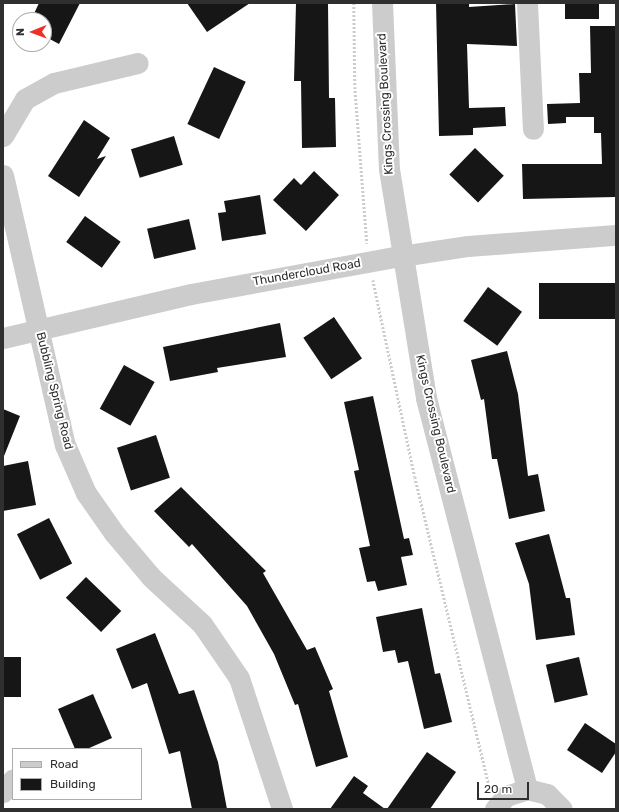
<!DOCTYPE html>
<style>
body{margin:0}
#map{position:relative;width:619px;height:812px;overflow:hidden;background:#fff;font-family:Rubik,sans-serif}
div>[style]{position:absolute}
.building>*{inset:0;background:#161616;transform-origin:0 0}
.path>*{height:2.5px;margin-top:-1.25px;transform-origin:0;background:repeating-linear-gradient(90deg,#ccc 0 2px,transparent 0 4px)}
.minor>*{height:21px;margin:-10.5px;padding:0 10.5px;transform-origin:10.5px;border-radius:10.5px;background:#ccc}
span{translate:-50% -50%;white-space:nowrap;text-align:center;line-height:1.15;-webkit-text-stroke:4px #fff;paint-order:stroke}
.street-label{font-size:12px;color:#2f2f2f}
.frame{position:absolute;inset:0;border:4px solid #2f2f2f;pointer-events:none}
.legend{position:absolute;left:12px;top:748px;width:130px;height:52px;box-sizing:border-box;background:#fff;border:1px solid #acacac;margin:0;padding:5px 7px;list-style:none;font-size:12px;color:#2f2f2f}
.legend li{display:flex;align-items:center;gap:8px;height:20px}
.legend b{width:20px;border:1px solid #acacac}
.north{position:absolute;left:12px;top:12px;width:40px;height:40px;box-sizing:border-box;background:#fff;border:1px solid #acacac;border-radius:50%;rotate:269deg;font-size:11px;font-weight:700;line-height:16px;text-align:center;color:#2f2f2f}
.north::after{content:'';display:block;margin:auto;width:14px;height:18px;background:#f02e28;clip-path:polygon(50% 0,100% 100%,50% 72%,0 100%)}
.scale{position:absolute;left:477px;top:782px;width:52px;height:18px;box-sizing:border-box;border:2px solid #2f2f2f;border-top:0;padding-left:5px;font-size:12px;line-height:14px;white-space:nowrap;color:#2f2f2f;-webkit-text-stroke:3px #fff;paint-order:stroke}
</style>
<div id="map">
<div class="building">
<div style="clip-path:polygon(39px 3px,80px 3px,59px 44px,44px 36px,44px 20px,31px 20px)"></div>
<div style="clip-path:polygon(187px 3px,250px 3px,207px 32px)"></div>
<div style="clip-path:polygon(296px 3px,328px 3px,329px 98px,335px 98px,336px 147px,302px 148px,301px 81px,294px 81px)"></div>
<div style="clip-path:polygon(436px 3px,469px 3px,469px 7px,515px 4px,517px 46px,467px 44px,469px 108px,505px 107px,506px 126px,473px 128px,473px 135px,439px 136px)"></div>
<div style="left:565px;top:3px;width:34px;height:16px"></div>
<div style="clip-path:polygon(590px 26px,616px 26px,616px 197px,523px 199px,522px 164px,602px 164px,601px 133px,594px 133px,594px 117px,566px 117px,566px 123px,548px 124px,547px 104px,580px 103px,579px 73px,591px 73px)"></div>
<div style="left:214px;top:67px;width:35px;height:63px;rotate:25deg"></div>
<div style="clip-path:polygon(84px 120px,110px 138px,97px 159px,106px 156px,79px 197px,48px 176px)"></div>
<div style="left:174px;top:136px;width:30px;height:45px;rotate:73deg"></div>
<div style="left:475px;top:148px;width:40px;height:37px;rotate:44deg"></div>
<div style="clip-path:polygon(314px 171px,339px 195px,306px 231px,273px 200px,294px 178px,301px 185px)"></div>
<div style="clip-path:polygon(260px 195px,266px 234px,222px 241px,218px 213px,226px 212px,224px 201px)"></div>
<div style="left:85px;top:216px;width:44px;height:32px;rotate:36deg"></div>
<div style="left:189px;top:219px;width:31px;height:43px;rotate:77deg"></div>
<div style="left:616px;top:283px;width:36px;height:77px;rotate:90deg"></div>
<div style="left:488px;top:287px;width:42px;height:42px;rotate:36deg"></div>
<div style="left:334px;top:317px;width:50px;height:37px;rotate:56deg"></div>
<div style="clip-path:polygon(280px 323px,286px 357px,217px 368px,218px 372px,170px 381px,163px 347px)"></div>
<div style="clip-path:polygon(507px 351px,518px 394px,528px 476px,538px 474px,545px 511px,509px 519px,497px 459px,492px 459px,484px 399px,481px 400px,471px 360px)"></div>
<div style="left:124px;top:365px;width:35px;height:50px;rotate:29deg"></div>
<div style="clip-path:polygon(373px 396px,404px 539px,409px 538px,413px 555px,401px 557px,407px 585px,378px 591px,375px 581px,367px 582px,359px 548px,370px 546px,354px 471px,359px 470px,344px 402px)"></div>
<div style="clip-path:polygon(3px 409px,20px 416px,4px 456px,3px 456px)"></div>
<div style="left:156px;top:435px;width:45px;height:41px;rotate:72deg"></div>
<div style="clip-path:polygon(28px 461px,36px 505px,3px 511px,3px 466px)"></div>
<div style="clip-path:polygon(181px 487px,266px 571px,263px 573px,307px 650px,315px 647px,333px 689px,329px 691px,348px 757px,316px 767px,298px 704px,295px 705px,274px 654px,247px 606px,192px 544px,189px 547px,154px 511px)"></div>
<div style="left:49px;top:518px;width:51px;height:36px;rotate:63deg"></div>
<div style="clip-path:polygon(549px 534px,566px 598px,570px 598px,575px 635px,536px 640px,529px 584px,515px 543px)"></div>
<div style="left:86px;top:577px;width:49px;height:29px;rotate:44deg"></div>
<div style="clip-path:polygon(422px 608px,435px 674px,440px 673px,452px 722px,424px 729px,408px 661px,398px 663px,395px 650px,383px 652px,376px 617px)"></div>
<div style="clip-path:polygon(155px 633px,179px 694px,194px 690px,218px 762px,227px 809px,192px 809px,180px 751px,169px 754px,147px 683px,132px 689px,116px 649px)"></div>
<div style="left:3px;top:657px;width:18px;height:40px"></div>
<div style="left:579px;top:657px;width:39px;height:34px;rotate:77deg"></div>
<div style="clip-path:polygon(93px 694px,112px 738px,87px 749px,75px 749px,58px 709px)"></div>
<div style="clip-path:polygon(585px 723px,616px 744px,616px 752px,602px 773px,567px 750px)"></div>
<div style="clip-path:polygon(427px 752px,456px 772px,430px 809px,387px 809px)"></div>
<div style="clip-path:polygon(354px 776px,368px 786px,363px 793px,385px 809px,330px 809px)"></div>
</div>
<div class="path">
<div style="left:354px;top:3px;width:84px;rotate:89.3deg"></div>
<div style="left:355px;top:87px;width:157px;rotate:85.6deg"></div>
<div style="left:373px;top:280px;width:201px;rotate:78deg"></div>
<div style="left:415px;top:477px;width:317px;rotate:76.5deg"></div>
</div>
<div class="minor">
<div style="left:382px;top:3px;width:166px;rotate:87.6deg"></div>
<div style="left:389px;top:169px;width:232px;rotate:80.8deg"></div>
<div style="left:426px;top:398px;width:404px;rotate:75.5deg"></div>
<div style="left:527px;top:3px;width:126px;rotate:87.3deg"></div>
<div style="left:3px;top:136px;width:43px;rotate:-59.3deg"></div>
<div style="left:25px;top:99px;width:33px;rotate:-29deg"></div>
<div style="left:54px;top:83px;width:86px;rotate:-13.4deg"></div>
<div style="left:3px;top:175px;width:277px;rotate:77.1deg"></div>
<div style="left:65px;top:445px;width:52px;rotate:66.4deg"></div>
<div style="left:86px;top:493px;width:49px;rotate:55deg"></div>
<div style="left:114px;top:533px;width:57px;rotate:49.9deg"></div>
<div style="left:151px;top:577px;width:69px;rotate:42.7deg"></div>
<div style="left:202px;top:624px;width:65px;rotate:55.6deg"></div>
<div style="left:239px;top:678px;width:138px;rotate:71.8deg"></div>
<div style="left:3px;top:338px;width:193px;rotate:-13.2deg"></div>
<div style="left:191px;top:294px;width:213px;rotate:-10.3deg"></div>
<div style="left:401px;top:256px;width:68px;rotate:-8.5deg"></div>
<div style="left:468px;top:246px;width:148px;rotate:-4.3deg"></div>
<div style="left:3px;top:792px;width:16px;rotate:-52deg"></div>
<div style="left:495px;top:809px;width:17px;rotate:-50deg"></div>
<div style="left:506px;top:796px;width:22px;rotate:-18deg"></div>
<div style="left:527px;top:789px;width:21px;rotate:14deg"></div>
<div style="left:547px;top:794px;width:21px;rotate:45deg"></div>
</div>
<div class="street-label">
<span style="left:386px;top:104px;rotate:-93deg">Kings Crossing Boulevard</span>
<span style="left:307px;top:273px;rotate:-10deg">Thundercloud Road</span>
<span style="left:54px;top:391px;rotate:76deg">Bubbling Spring Road</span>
<span style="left:435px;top:424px;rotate:77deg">Kings Crossing Boulevard</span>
</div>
<div class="frame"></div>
<ul class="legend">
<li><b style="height:5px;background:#ccc"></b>Road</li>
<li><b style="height:11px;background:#161616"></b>Building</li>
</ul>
<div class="north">N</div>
<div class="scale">20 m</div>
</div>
